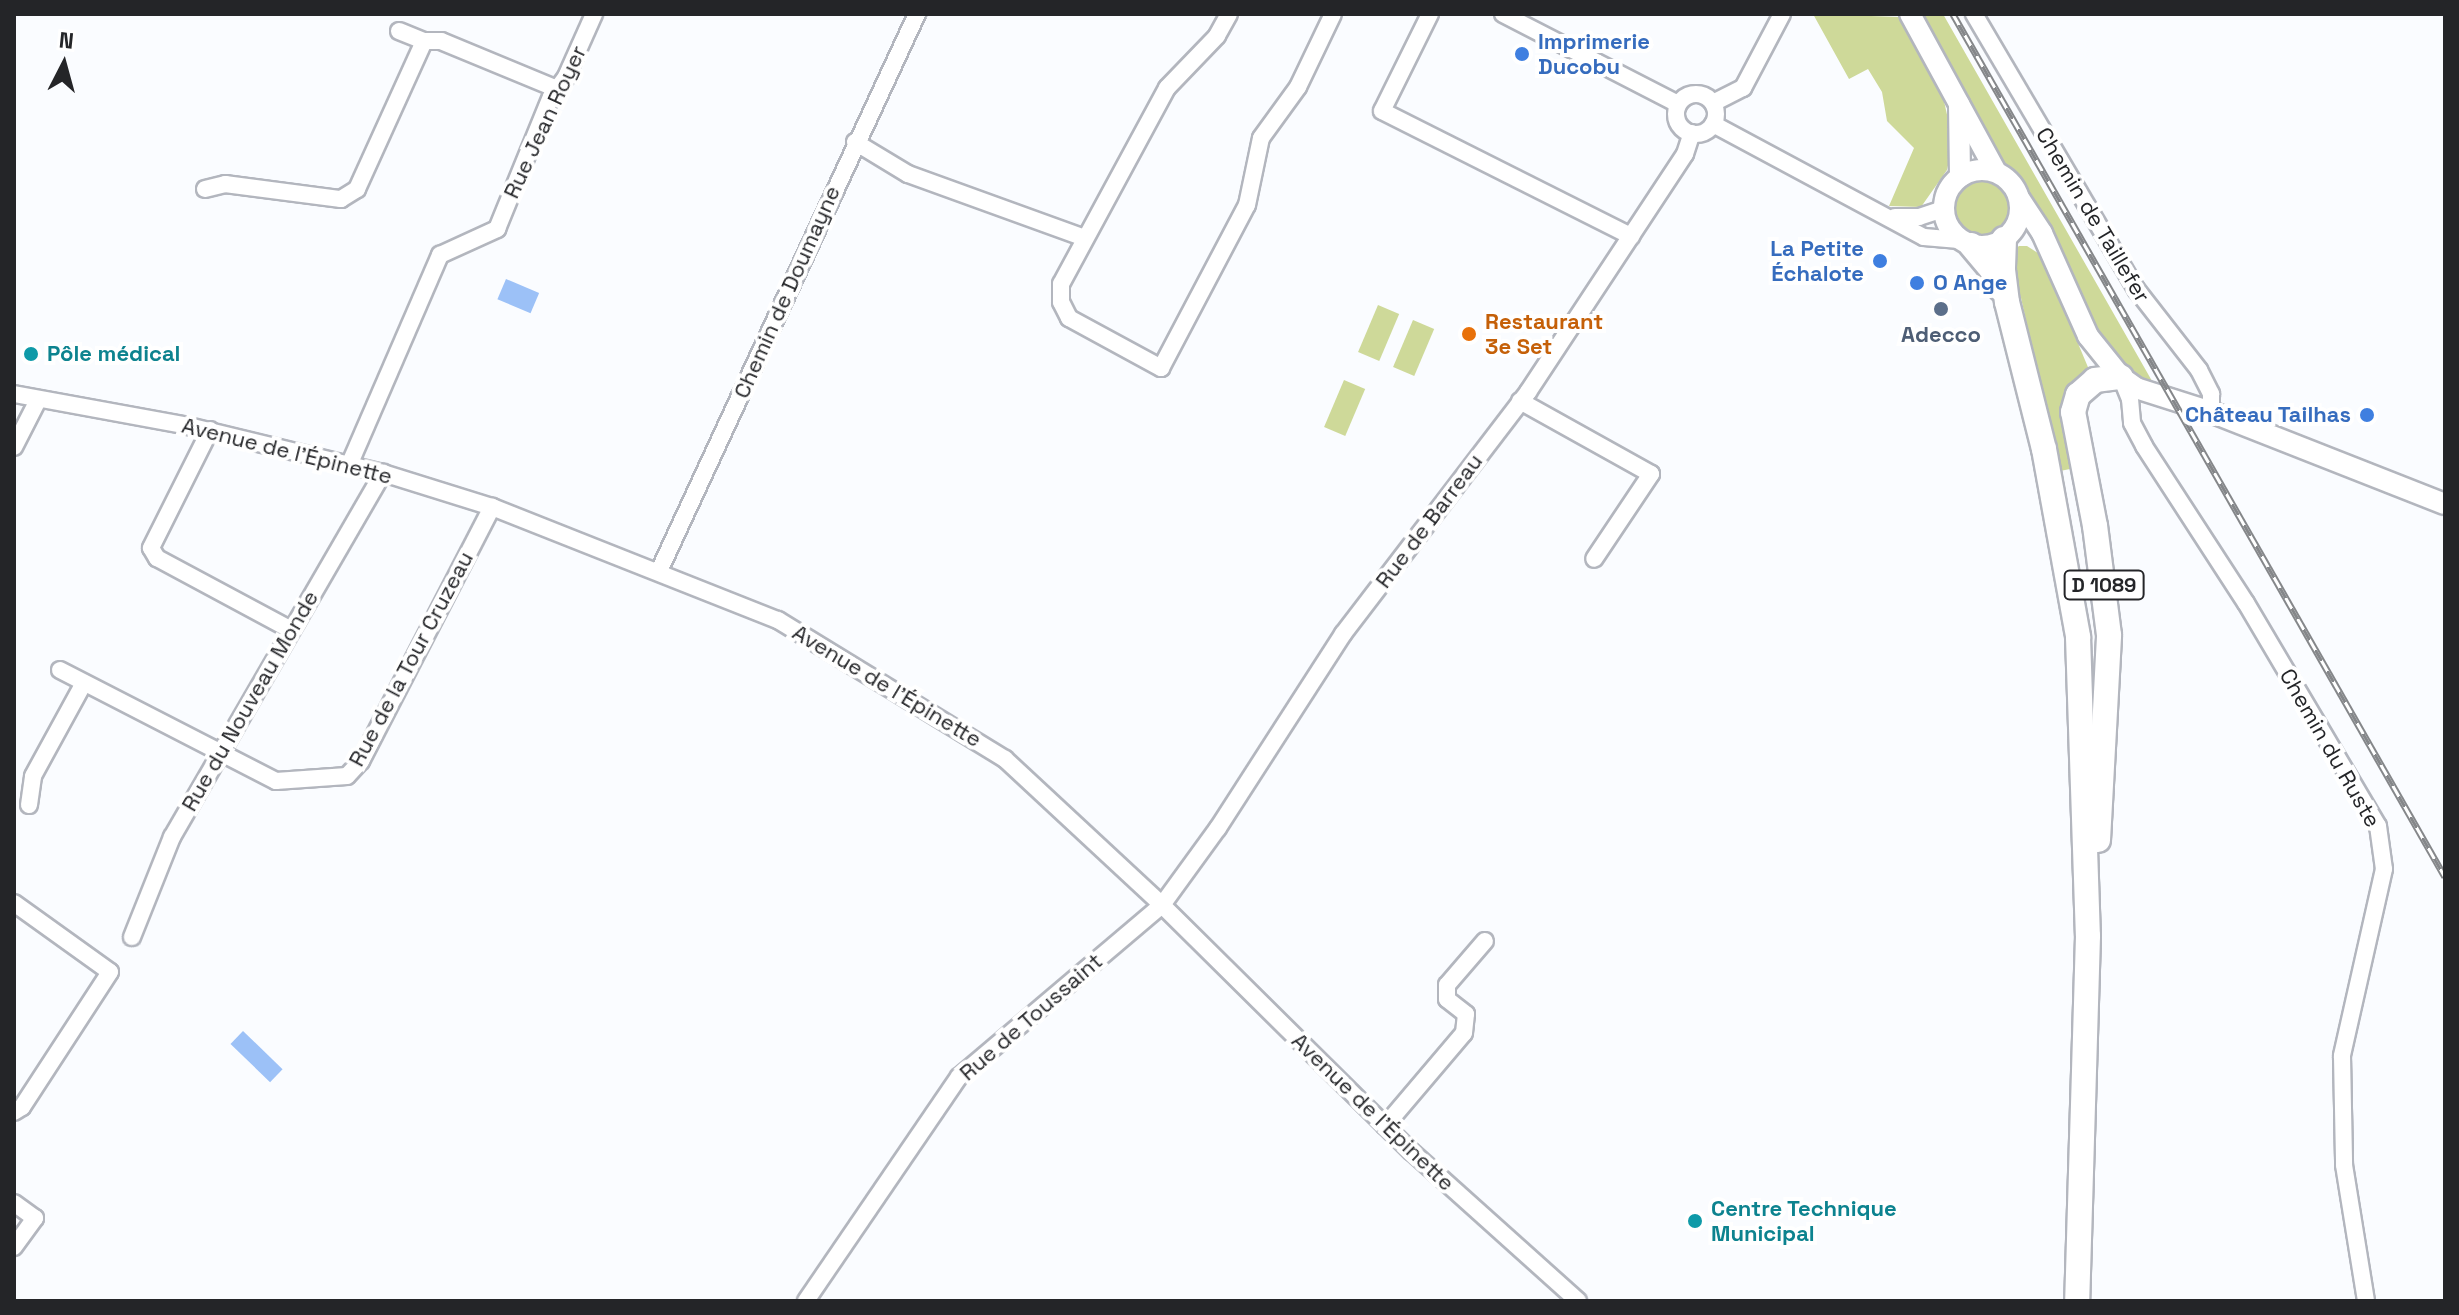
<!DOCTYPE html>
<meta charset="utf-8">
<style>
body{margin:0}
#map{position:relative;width:2459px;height:1315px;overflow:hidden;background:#fafcff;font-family:"Space Grotesk",sans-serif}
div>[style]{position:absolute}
.green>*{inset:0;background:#ced999;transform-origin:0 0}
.round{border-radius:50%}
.water>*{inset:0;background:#9cc1f7;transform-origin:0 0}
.roads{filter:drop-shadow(2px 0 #b3b6be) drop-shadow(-2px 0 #b3b6be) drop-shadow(0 2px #b3b6be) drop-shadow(0 -2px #b3b6be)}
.minor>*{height:16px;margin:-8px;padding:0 8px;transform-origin:8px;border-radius:8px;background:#fff}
.minor>.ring{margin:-8px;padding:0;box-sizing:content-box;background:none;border:16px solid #fff;border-radius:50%}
.major>*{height:20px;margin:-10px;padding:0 10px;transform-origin:10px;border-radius:10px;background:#fff}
.major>.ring{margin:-10px;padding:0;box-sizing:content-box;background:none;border:20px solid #fff;border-radius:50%}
.highway>*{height:24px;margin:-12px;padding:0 12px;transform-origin:12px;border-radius:12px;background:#fff}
.rail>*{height:7px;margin-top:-3.5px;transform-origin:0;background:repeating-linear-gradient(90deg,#fff 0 12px,#85878a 0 24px);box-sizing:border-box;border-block:2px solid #85878a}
.dots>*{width:22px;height:22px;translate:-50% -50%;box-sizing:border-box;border:4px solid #fff;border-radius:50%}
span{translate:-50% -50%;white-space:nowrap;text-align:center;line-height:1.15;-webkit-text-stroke:8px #fff;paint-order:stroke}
.shield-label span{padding:2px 6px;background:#fff;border:2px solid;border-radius:6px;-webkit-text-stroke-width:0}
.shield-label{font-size:20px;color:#242528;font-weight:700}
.shop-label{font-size:22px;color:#366cbe;font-weight:700}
.left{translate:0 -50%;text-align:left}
.right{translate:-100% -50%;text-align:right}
.street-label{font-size:22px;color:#242528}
.food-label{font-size:22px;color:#c56008;font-weight:700}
.service-label{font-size:22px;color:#4e5e75;font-weight:700}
.culture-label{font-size:22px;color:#0d838f;font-weight:700}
.frame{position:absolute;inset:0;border:16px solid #242528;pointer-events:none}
.north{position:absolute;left:24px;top:24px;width:80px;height:80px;-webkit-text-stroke:6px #fff;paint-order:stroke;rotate:6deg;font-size:22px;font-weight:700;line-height:32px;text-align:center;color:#242528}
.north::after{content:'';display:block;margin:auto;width:28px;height:36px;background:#242528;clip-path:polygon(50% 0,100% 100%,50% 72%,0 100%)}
</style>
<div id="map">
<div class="green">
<div style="clip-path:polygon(1813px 14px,1900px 17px,1944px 101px,1953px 142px,1947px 170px,1921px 207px,1889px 206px,1914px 148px,1887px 121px,1882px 92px,1868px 69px,1849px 79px)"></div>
<div style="clip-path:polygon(1917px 14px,1943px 14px,2156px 388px,2139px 381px,2092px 332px,2020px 182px,2002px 167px)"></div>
<div class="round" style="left:1951px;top:179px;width:60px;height:60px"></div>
<div style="clip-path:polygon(2019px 246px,2027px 246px,2041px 255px,2090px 372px,2075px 468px,2060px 471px,2021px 298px,2007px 256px)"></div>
<div style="left:1378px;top:305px;width:23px;height:51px;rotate:23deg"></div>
<div style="left:1413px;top:320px;width:23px;height:51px;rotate:23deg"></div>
<div style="left:1344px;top:380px;width:23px;height:51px;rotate:23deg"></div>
</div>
<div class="water">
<div style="left:506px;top:279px;width:36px;height:22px;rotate:23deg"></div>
<div style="left:243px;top:1031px;width:55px;height:18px;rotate:44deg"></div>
</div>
<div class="roads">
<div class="minor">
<div style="left:1229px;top:14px;width:25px;rotate:119deg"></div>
<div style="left:1217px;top:36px;width:72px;rotate:133.9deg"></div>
<div style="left:1167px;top:88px;width:223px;rotate:118.4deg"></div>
<div style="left:1061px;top:284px;width:18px;rotate:90deg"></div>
<div style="left:1061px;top:302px;width:18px;rotate:63deg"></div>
<div style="left:1069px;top:318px;width:105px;rotate:28.5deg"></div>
<div style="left:1161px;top:368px;width:184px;rotate:-62.2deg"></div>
<div style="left:1247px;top:205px;width:68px;rotate:-78.2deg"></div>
<div style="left:1261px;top:138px;width:63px;rotate:-54deg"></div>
<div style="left:1298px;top:87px;width:81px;rotate:-64.4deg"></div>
<div style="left:1430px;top:14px;width:108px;rotate:116.3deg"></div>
<div style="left:1382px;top:111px;width:279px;rotate:26.7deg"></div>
<div style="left:1503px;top:14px;width:197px;rotate:27.2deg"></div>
<div style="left:1974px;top:14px;width:319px;rotate:59.5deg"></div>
<div style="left:2136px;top:289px;width:103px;rotate:52.1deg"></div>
<div style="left:2199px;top:370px;width:27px;rotate:63deg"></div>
<div style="left:2211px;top:394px;width:18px;rotate:90deg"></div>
<div style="left:399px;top:31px;width:27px;rotate:22deg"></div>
<div style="left:424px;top:41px;width:17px"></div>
<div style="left:441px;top:41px;width:126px;rotate:22.5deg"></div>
<div class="ring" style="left:1676px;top:94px;width:24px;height:24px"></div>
<div style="left:1713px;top:103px;width:34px;rotate:-27deg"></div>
<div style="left:1743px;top:88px;width:84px;rotate:-62.2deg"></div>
<div style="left:1713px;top:124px;width:239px;rotate:28.2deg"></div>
<div style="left:1924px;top:237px;width:38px;rotate:5deg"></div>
<div style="left:855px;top:142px;width:62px;rotate:31.1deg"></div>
<div style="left:908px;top:174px;width:188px;rotate:19.9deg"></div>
<div style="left:205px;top:189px;width:21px;rotate:-14deg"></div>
<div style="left:225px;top:184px;width:117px;rotate:7.4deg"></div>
<div style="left:341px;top:199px;width:19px;rotate:-32deg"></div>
<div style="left:357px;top:189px;width:162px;rotate:-65.6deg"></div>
<div style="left:1895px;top:217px;width:24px"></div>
<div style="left:1919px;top:217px;width:26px;rotate:-18deg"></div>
<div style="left:2121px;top:377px;width:24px;rotate:68deg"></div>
<div style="left:2130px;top:399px;width:24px;rotate:85deg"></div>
<div style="left:2132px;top:423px;width:26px;rotate:62deg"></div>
<div style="left:2144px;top:446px;width:187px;rotate:57deg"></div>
<div style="left:2246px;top:603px;width:259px;rotate:59.4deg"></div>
<div style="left:2378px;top:826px;width:43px;rotate:82.1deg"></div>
<div style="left:2384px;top:869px;width:192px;rotate:102.7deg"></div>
<div style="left:2342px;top:1056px;width:109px;rotate:88.9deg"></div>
<div style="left:2344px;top:1165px;width:138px;rotate:80.8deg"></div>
<div style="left:14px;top:394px;width:177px;rotate:10.4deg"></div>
<div style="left:188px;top:426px;width:201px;rotate:13.6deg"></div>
<div style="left:383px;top:473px;width:114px;rotate:17.3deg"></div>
<div style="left:492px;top:507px;width:308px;rotate:21.6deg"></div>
<div style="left:778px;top:620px;width:266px;rotate:31.5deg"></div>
<div style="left:1005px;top:759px;width:214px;rotate:42.9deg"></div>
<div style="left:1162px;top:905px;width:351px;rotate:44.7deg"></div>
<div style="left:1412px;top:1152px;width:223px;rotate:41.9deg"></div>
<div style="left:1520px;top:401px;width:150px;rotate:29.1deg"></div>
<div style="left:1651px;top:474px;width:102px;rotate:123.8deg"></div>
<div style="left:210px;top:430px;width:132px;rotate:116.6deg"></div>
<div style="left:151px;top:548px;width:12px;rotate:59deg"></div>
<div style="left:157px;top:558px;width:152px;rotate:28.2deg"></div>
<div style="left:14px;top:447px;width:53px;rotate:-62.9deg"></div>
<div style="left:350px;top:463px;width:227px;rotate:-66.6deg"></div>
<div style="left:440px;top:255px;width:63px;rotate:-24.5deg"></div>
<div style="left:497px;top:229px;width:143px;rotate:-67.8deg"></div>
<div style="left:551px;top:97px;width:25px;rotate:-53deg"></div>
<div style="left:566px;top:77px;width:69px;rotate:-66deg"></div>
<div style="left:659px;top:571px;width:614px;rotate:-65.15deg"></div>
<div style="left:60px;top:670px;width:243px;rotate:27.2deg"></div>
<div style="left:276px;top:781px;width:71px;rotate:-4deg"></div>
<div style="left:347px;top:776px;width:21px;rotate:-47deg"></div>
<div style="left:361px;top:761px;width:286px;rotate:-62.7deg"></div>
<div style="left:29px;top:805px;width:29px;rotate:-82deg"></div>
<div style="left:33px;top:776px;width:106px;rotate:-61.3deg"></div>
<div style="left:14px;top:903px;width:118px;rotate:35.7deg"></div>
<div style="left:110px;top:972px;width:161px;rotate:123.1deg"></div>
<div style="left:22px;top:1107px;width:9px;rotate:148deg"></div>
<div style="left:132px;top:937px;width:108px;rotate:-68.2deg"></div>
<div style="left:172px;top:837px;width:421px;rotate:-59.9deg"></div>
<div style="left:1385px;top:1126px;width:122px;rotate:-49.7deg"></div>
<div style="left:1464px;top:1033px;width:19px;rotate:-84deg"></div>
<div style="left:1466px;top:1014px;width:24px;rotate:-142deg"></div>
<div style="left:1447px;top:999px;width:14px;rotate:-90deg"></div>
<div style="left:1447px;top:985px;width:58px;rotate:-49.2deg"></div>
<div style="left:14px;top:1203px;width:26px;rotate:36deg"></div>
<div style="left:35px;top:1218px;width:36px;rotate:126deg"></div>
<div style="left:806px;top:1301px;width:271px;rotate:-55.7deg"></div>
<div style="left:959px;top:1077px;width:266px;rotate:-40.3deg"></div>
<div style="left:1162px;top:905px;width:95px;rotate:-54deg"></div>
<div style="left:1218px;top:828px;width:231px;rotate:-57.2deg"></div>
<div style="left:1343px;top:634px;width:305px;rotate:-52.6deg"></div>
<div style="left:1528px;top:392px;width:285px;rotate:-56.6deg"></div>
<div style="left:1685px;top:154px;width:22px;rotate:-72deg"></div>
</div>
<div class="major">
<div style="left:1910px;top:14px;width:180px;rotate:61.4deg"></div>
<div style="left:1959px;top:104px;width:73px;rotate:89.2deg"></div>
<div class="ring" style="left:1944px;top:170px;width:56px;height:56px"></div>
<div style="left:2019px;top:198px;width:42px;rotate:56.7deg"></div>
<div style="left:2042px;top:233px;width:113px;rotate:65.9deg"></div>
<div style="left:2088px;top:336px;width:53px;rotate:51.2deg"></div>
<div style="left:2121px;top:377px;width:19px;rotate:36deg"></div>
<div style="left:2136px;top:388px;width:79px;rotate:17.7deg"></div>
<div style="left:2211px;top:412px;width:251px;rotate:21.5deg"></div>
</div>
<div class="highway">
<div style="left:2004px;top:239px;width:31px;rotate:92deg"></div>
<div style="left:2003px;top:270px;width:32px;rotate:83deg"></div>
<div style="left:2007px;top:302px;width:152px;rotate:75.9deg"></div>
<div style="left:2044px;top:449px;width:191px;rotate:79.7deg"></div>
<div style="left:2078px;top:637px;width:299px;rotate:88.1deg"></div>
<div style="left:2088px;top:936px;width:365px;rotate:91.7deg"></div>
<div style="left:1971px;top:245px;width:33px;rotate:50deg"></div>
<div style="left:1992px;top:270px;width:21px;rotate:65deg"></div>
<div style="left:2098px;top:840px;width:205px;rotate:-86.9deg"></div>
<div style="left:2109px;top:635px;width:110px;rotate:-97.3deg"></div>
<div style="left:2095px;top:526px;width:116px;rotate:-100.9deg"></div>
<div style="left:2073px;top:412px;width:18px;rotate:-74deg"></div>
<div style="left:2078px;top:395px;width:23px;rotate:-41deg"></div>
<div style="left:2095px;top:380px;width:26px;rotate:-7deg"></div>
</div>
</div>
<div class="rail">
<div style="left:1953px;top:14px;width:993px;rotate:60.31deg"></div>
</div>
<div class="dots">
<div style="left:1522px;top:54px;background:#3f7fe0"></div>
<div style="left:1880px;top:261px;background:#3f7fe0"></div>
<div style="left:1917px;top:283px;background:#3f7fe0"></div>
<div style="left:1941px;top:309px;background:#5c6f8a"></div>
<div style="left:1469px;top:334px;background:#e8710a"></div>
<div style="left:31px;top:354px;background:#0f9aa8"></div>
<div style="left:2367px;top:415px;background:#3f7fe0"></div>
<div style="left:1695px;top:1221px;background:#0f9aa8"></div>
</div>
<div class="shield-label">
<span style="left:2104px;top:585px">D 1089</span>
</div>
<div class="shop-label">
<span class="left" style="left:1538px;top:54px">Imprimerie<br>Ducobu</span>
<span class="right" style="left:1864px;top:261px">La Petite<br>Échalote</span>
<span class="left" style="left:1933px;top:283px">O Ange</span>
<span class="right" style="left:2351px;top:415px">Château Tailhas</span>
</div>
<div class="street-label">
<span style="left:545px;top:122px;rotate:-65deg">Rue Jean Royer</span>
<span style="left:2093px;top:215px;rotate:59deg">Chemin de Taillefer</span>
<span style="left:787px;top:292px;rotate:-66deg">Chemin de Doumayne</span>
<span style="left:287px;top:451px;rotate:14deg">Avenue de l'Épinette</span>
<span style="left:1429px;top:521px;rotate:-53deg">Rue de Barreau</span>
<span style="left:411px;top:659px;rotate:-62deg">Rue de la Tour Cruzeau</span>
<span style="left:887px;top:686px;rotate:31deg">Avenue de l'Épinette</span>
<span style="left:250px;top:701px;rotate:-60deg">Rue du Nouveau Monde</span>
<span style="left:2330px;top:748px;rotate:60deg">Chemin du Ruste</span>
<span style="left:1031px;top:1017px;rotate:-41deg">Rue de Toussaint</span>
<span style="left:1373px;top:1112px;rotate:44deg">Avenue de l'Épinette</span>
</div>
<div class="food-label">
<span class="left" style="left:1485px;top:334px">Restaurant<br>3e Set</span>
</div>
<div class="service-label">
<span style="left:1941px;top:335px">Adecco</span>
</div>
<div class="culture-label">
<span class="left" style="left:47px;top:354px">Pôle médical</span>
<span class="left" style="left:1711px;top:1221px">Centre Technique<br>Municipal</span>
</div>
<div class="frame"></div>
<div class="north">N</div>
</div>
